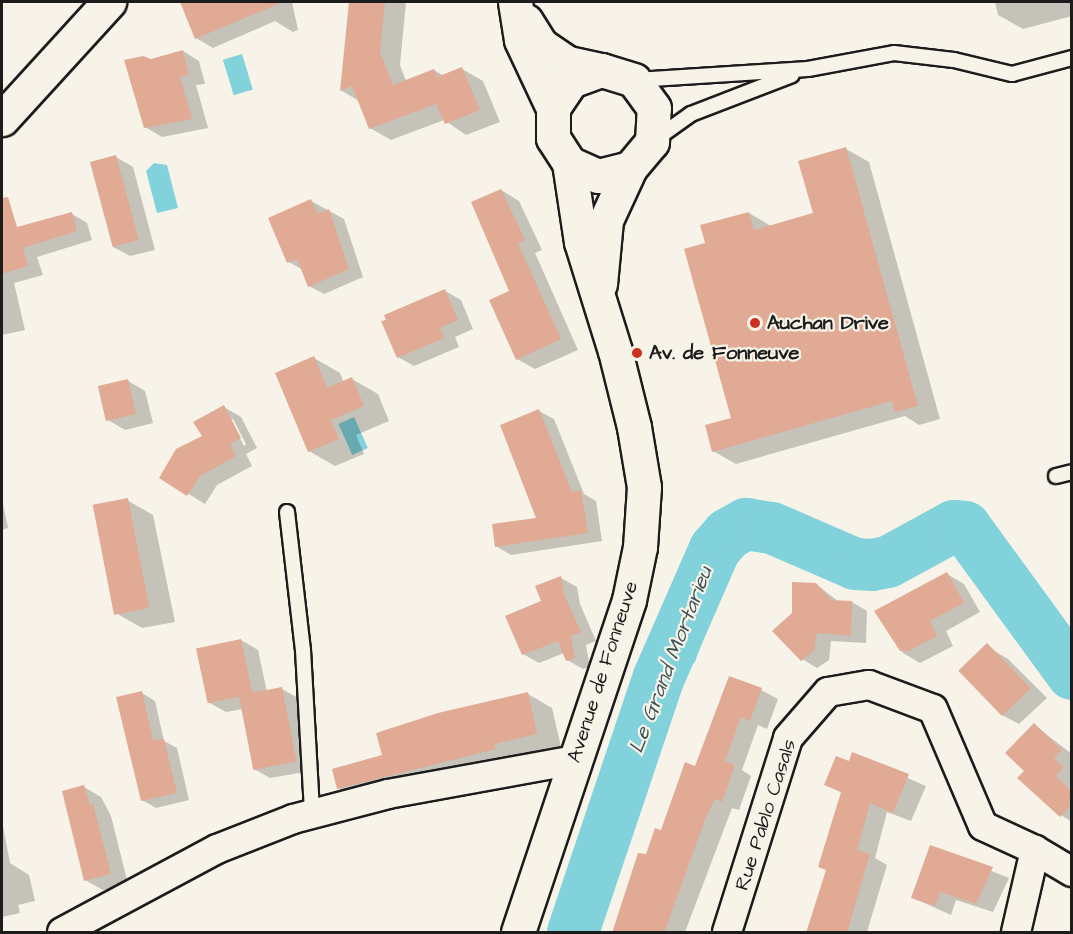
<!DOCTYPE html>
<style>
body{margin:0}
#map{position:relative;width:1073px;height:934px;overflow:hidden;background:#f7f3e8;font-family:"Architects Daughter",sans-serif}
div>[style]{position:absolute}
.water>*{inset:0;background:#82d2dc;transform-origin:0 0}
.shadow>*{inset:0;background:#0003}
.river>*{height:52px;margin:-26px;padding:0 26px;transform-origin:26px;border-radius:26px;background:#82d2dc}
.building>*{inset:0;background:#e0aa95;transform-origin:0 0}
.roads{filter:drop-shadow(2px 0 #1c1c1c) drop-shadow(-2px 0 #1c1c1c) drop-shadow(0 2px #1c1c1c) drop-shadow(0 -2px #1c1c1c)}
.service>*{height:14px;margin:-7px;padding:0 7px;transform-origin:7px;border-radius:7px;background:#f7f3e8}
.minor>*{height:28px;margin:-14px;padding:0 14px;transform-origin:14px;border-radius:14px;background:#f7f3e8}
.tertiary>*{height:33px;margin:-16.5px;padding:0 16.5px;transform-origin:16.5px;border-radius:16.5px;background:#f7f3e8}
.dots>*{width:16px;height:16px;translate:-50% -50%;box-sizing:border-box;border:3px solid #f7f3e8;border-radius:50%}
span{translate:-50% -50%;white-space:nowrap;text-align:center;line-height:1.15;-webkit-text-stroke:4.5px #f7f3e8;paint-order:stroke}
.poi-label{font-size:20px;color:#1c1c1c;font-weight:700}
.left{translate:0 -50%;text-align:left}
.street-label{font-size:20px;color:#1c1c1c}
.water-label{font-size:21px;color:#3b5356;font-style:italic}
.frame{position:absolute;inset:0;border:3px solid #1c1c1c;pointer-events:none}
</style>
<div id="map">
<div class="water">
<div style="left:242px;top:54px;width:37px;height:20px;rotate:73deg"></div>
<div style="clip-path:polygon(154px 163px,167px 165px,178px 208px,157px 213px,146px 171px)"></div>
<div style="left:354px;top:417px;width:34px;height:17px;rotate:66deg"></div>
<div style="left:692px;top:626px;width:15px;height:34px;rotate:20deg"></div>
</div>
<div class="shadow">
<div style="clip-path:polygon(190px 2px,292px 2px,298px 30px,293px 32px,275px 21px,213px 48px,196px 38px,183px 4px)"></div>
<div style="clip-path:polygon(351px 2px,406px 2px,400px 65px,406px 81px,434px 70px,444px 76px,462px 69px,483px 81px,500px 122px,466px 135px,444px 120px,391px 140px,370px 128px,359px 101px,342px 91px)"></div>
<div style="clip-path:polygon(995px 2px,1072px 2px,1072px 16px,1023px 29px,998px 15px)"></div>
<div style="clip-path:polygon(183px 51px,199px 61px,205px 84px,196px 85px,208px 128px,162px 137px,145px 127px,151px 60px)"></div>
<div style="clip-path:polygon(846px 149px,869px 162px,940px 419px,919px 425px,905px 416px,736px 464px,713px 451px,733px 419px,707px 244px,749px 213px,771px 226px,815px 214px)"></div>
<div style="clip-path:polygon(116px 157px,133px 167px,155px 250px,130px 256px,113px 247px)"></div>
<div style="clip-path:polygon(501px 190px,519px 201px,542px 250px,535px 253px,578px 350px,535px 369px,517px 359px)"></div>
<div style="clip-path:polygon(311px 201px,344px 219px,363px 277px,324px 294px,309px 286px,303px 270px,289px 262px)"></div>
<div style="clip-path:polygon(72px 214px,87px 223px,92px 240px,37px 257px,43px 275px,14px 283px,25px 330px,2px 335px,2px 233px)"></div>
<div style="clip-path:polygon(445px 291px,461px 300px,473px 329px,455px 337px,459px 347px,414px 366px,398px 357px)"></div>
<div style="clip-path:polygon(314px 358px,340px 373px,344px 383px,352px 379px,378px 394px,389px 421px,356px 435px,364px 454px,335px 466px,309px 451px)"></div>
<div style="clip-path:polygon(128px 381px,145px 391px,153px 423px,125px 430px,108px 420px)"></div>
<div style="clip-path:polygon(evenodd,224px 407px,241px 417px,257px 448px,246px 454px,252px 466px,217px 485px,205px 504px,161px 477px,204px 437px,224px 407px,230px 419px,233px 419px,246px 444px,244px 446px,230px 419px)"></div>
<div style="clip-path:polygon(539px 411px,554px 419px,584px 494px,596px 501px,602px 541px,511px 555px,496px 546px,538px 519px)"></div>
<div style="clip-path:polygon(2px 499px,8px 528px,2px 530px)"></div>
<div style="clip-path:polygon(127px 500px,153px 515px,175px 622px,142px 628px,116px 613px)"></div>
<div style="clip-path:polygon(947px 574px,964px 584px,980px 612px,946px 631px,953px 646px,920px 663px,903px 653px,876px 612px)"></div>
<div style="clip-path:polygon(561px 578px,577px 587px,580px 604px,596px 641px,586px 645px,590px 667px,583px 669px,567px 660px,564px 653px,539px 663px,523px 654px,543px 602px)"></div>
<div style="clip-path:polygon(816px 584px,839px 602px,852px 602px,867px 611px,866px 643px,831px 641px,829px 660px,817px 668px,802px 659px,793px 614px)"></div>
<div style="clip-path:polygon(241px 640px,258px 650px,267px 692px,282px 689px,298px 698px,311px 771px,270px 778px,254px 769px,243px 709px,226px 712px,208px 702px)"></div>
<div style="clip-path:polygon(991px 649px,1008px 659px,1047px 698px,1019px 724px,1002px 715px)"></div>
<div style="clip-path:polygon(761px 690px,778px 699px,767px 729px,758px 725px,742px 770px,751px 776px,739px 810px,732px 808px,685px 932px,613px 932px,647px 856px,696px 768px)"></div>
<div style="clip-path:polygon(142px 693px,155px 701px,164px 741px,177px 748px,189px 800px,156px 808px,142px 800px)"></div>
<div style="clip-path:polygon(528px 694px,552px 708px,561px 747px,363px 802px,338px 788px)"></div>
<div style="clip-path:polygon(1034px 725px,1072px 754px,1072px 822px,1061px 815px,1026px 771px)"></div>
<div style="clip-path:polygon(853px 754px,926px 786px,911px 821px,887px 812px,875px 858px,887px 865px,867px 932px,807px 932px,827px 871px,842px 793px,826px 784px,850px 763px)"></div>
<div style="clip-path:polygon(84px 787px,101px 797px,111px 816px,128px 884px,103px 890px,85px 880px)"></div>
<div style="clip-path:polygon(2px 821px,10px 863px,29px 875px,35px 901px,18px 905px,20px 913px,2px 917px)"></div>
<div style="clip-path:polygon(931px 847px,1009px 878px,993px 912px,956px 900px,951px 915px,913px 898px)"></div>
</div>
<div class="river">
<div style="left:573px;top:932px;width:269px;rotate:-71.4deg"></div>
<div style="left:659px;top:677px;width:140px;rotate:-66.4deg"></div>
<div style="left:715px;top:549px;width:20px;rotate:-49deg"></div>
<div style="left:728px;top:534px;width:21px;rotate:-29deg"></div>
<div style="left:746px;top:524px;width:26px;rotate:9deg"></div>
<div style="left:772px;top:528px;width:90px;rotate:23.4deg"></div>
<div style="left:855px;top:564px;width:17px;rotate:3deg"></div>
<div style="left:872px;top:565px;width:16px;rotate:-11deg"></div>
<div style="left:888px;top:562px;width:75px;rotate:-28.6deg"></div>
<div style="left:954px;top:526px;width:11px;rotate:5deg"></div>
<div style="left:965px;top:527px;width:182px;rotate:53.9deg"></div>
</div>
<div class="building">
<div style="clip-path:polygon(180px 2px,283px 2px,195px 39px)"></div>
<div style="clip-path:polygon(349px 2px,385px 2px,380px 52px,393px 85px,434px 69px,437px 77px,462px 67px,480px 110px,445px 124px,436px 104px,369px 129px,352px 86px,340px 91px)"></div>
<div style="clip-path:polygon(183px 50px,189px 75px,180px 76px,192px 119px,144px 128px,124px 60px,143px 56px,151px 59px)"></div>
<div style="clip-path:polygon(846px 147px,918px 406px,895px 412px,892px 401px,712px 452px,705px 425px,731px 418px,684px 249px,705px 243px,700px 225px,749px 212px,754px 230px,813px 213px,798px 161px)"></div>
<div style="left:116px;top:155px;width:88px;height:27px;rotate:75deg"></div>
<div style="clip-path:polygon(501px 189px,525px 240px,518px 243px,561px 339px,516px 360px,489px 300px,509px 291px,471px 202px)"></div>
<div style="clip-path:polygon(8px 197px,17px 227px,72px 212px,77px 231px,23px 248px,28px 266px,2px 274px,2px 198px)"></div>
<div style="clip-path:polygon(311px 199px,318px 214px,329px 209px,349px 269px,308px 287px,297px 259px,287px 263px,268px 218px)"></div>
<div style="clip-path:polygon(445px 289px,458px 320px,440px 328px,444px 338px,397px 358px,381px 321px,386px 320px,384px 315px)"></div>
<div style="clip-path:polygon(314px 356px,327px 388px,352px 377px,364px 406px,331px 420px,339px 439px,308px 452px,275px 373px)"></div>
<div style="left:128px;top:379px;width:36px;height:31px;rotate:77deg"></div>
<div style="clip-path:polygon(224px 405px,241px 438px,230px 444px,236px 456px,200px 476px,187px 496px,159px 478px,176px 449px,202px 436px,193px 422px)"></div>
<div style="clip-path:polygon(539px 409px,572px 492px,581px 490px,588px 533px,495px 547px,492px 524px,536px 518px,500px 425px)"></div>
<div style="left:128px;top:498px;width:112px;height:36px;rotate:79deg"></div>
<div style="clip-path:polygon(947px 572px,964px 603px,930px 621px,937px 636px,909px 651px,900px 651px,874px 611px)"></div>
<div style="clip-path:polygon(561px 576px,564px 594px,581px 632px,571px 636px,575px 658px,566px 661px,558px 641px,522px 655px,505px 616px,541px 601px,535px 586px)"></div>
<div style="clip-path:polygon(792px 582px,816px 583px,831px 600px,852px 601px,851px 636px,817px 633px,814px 651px,801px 661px,772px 631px,792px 613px)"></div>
<div style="left:241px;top:639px;width:56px;height:46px;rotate:78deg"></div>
<div style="left:987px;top:643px;width:63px;height:40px;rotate:46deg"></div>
<div style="clip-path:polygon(729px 676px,762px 688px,750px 721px,741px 717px,725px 761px,735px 765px,722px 802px,715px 799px,706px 817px,664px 933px,612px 933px,638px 853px,646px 854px,655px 828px,661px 830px,685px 762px,695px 766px)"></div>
<div style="left:282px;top:687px;width:76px;height:44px;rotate:79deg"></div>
<div style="clip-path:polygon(142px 691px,153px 740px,164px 739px,177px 793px,141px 801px,116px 697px)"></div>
<div style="clip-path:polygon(528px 692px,537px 734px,494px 744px,496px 749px,337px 789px,332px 769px,382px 755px,376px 733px,438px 713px)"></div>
<div style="clip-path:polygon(1034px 723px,1062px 750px,1054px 758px,1063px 767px,1056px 776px,1071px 791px,1071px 804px,1060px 817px,1017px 778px,1024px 771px,1005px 753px)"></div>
<div style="clip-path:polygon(852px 752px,909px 774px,893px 813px,870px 803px,857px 850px,870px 854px,847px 933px,806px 933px,826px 870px,818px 867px,841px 792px,824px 785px,836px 756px,849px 761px)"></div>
<div style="clip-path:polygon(84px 785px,90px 805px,93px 804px,111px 874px,84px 881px,62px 791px)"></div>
<div style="clip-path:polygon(930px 845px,993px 867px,976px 904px,940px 892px,935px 906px,911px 898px)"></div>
</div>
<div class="roads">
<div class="service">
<div style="left:636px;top:80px;width:172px;rotate:-3.7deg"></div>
<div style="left:808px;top:69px;width:87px;rotate:-10.5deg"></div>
<div style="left:894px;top:53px;width:60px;rotate:6.7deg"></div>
<div style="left:954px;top:60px;width:60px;rotate:13.6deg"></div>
<div style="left:1012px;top:74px;width:62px;rotate:-14.9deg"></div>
<div style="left:656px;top:139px;width:43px;rotate:-35.5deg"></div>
<div style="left:691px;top:114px;width:108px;rotate:-21.1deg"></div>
<div style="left:1056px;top:476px;width:16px;rotate:-14deg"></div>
<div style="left:287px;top:512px;width:139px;rotate:83.4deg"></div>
<div style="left:303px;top:650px;width:163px;rotate:86.8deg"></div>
</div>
<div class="minor">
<div style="left:1035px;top:850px;width:43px;rotate:30.7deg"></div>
<div style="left:62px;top:932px;width:176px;rotate:-28.2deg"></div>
<div style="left:217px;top:849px;width:82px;rotate:-21.5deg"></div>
<div style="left:293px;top:819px;width:98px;rotate:-14.7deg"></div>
<div style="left:388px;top:794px;width:190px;rotate:-10.3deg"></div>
<div style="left:727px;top:932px;width:203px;rotate:-72.5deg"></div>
<div style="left:788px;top:738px;width:61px;rotate:-49deg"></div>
<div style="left:828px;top:692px;width:42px;rotate:-9.7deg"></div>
<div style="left:869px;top:685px;width:68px;rotate:20.6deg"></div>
<div style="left:933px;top:709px;width:127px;rotate:66.9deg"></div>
<div style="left:983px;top:826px;width:57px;rotate:24.8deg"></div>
<div style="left:1035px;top:850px;width:84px;rotate:103deg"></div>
</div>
<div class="tertiary">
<div style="left:515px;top:2px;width:38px;rotate:81deg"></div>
<div style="left:521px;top:40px;width:75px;rotate:64.8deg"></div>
<div style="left:553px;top:108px;width:30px;rotate:90deg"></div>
<div style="left:553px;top:138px;width:30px;rotate:57deg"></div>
<div style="left:569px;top:163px;width:32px;rotate:24deg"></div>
<div style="left:598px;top:176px;width:33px;rotate:-14deg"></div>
<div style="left:630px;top:168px;width:34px;rotate:-50deg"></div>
<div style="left:652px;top:142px;width:34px;rotate:-87deg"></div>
<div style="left:654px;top:108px;width:34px;rotate:-126deg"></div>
<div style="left:634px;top:80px;width:34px;rotate:-163deg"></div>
<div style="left:601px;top:70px;width:32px;rotate:160deg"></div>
<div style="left:571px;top:81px;width:32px;rotate:124deg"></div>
<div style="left:526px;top:21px;width:28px;rotate:58deg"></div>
<div style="left:541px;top:45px;width:32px;rotate:34deg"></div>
<div style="left:568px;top:63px;width:34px;rotate:12deg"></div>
<div style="left:2px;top:119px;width:159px;rotate:-47.6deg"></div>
<div style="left:600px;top:284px;width:64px;rotate:-84.6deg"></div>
<div style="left:606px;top:220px;width:57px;rotate:-65.2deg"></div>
<div style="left:518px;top:932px;width:350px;rotate:-71.5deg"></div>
<div style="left:629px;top:600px;width:54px;rotate:-78.3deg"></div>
<div style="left:640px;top:547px;width:60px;rotate:-86.2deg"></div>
<div style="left:644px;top:487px;width:61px;rotate:-99.5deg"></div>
<div style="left:634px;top:427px;width:78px;rotate:-104deg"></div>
<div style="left:615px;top:351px;width:114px;rotate:-107.3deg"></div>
<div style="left:581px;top:242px;width:80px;rotate:-98.6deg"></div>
</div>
</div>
<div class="dots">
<div style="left:755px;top:323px;background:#c8321e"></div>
<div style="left:637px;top:353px;background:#c8321e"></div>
</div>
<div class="poi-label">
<span class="left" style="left:767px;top:323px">Auchan Drive</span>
<span class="left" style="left:649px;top:353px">Av. de Fonneuve</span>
</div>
<div class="street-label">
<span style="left:603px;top:672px;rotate:-72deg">Avenue de Fonneuve</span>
<span style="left:766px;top:815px;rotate:-72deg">Rue Pablo Casals</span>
</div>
<div class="water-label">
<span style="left:671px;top:660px;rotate:-69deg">Le Grand Mortarieu</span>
</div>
<div class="frame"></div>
</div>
